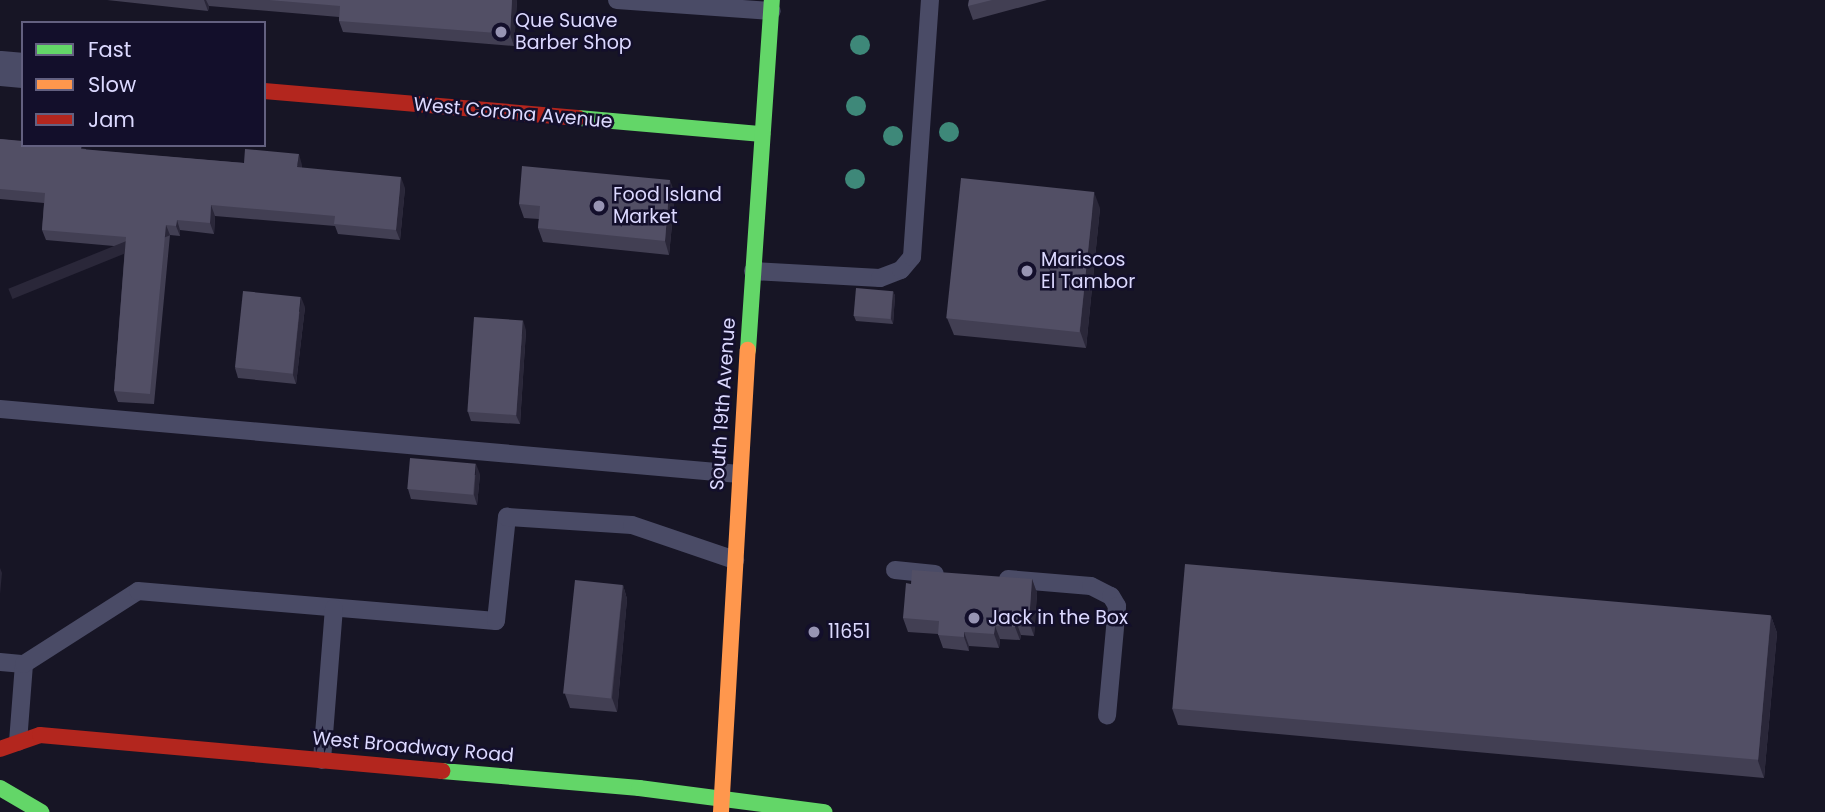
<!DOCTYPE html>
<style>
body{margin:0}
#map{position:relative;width:1825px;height:812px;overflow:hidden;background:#171525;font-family:Poppins,sans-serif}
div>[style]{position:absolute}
.lane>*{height:18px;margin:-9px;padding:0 9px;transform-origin:9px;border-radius:9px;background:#4a4b66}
.street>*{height:35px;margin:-17.5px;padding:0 17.5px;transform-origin:17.5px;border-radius:17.5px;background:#4a4b66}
.fast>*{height:16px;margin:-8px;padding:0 8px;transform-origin:8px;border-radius:8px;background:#63d668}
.slow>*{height:16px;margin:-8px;padding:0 8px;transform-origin:8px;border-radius:8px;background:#ff974d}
.jam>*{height:16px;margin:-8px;padding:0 8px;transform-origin:8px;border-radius:8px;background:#b3261e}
.trees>*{width:20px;height:20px;margin:-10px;border-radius:50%;background:#3e8879}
.wall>*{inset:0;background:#423f53}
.shaded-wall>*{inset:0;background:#2a2739;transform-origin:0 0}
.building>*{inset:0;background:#524f65;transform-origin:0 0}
.dots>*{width:19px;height:19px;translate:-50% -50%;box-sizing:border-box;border:4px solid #130f2b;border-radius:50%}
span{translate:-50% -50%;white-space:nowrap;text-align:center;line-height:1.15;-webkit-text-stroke:5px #130f2b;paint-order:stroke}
.poi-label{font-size:19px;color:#dcd9ff}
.left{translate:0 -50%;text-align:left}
.street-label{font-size:19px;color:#dcd9ff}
.legend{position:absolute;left:21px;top:21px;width:245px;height:126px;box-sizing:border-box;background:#130f2b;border:2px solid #636080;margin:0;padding:9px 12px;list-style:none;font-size:21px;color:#dcd9ff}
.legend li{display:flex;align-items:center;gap:14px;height:35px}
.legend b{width:35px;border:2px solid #636080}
</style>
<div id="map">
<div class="lane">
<div style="left:617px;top:0;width:155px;rotate:4.1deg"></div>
<div style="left:753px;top:271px;width:127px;rotate:3.2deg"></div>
<div style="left:880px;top:278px;width:22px;rotate:-21deg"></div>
<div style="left:901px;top:270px;width:17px;rotate:-50deg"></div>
<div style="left:912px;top:257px;width:258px;rotate:-86deg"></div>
<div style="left:0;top:409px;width:742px;rotate:5.03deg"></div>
<div style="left:895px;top:570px;width:40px;rotate:5.7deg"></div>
<div style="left:1008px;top:579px;width:83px;rotate:4.8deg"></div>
<div style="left:1091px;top:586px;width:22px;rotate:27deg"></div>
<div style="left:1111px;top:596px;width:12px;rotate:59deg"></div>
<div style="left:1117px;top:606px;width:110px;rotate:95.2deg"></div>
<div style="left:0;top:662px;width:24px;rotate:5deg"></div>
<div style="left:24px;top:664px;width:78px;rotate:94.4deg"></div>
<div style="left:24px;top:664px;width:135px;rotate:-32.6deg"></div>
<div style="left:138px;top:591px;width:359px;rotate:4.8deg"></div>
<div style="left:496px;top:621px;width:105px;rotate:-84deg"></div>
<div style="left:507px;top:517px;width:125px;rotate:3.7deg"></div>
<div style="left:632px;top:525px;width:109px;rotate:18.8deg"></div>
<div style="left:322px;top:760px;width:152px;rotate:-85.5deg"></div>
</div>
<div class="street">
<div style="left:0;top:68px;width:23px;rotate:5deg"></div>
</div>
<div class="fast">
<div style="left:578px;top:118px;width:185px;rotate:5deg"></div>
<div style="left:748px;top:350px;width:351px;rotate:-86.1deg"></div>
<div style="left:442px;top:771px;width:198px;rotate:4.9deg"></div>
<div style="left:639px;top:788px;width:187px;rotate:7.4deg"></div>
<div style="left:0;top:788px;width:48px;rotate:30.3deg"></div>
</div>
<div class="slow">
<div style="left:721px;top:812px;width:463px;rotate:-86.7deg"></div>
</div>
<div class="jam">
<div style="left:264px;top:91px;width:315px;rotate:4.9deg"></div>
<div style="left:0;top:749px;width:42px;rotate:-19.3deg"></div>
<div style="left:40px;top:735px;width:404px;rotate:5.1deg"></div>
</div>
<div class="trees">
<div style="left:860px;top:45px"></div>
<div style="left:856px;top:106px"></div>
<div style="left:949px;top:132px"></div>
<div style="left:893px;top:136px"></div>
<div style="left:855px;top:179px"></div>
</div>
<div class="wall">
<div style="clip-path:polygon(107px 0,517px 0,514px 46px,343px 32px,339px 21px,339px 17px,209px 6px,208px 11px)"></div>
<div style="clip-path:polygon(969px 0,1047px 0,973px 20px,968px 6px)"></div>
<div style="clip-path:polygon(0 139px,86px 149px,86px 150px,244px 163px,302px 165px,302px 168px,405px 188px,400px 240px,338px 234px,335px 226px,215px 216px,214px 234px,180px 230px,180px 236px,170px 235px,154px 404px,118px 402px,114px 391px,125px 247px,46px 240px,42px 230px,44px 203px,0 199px)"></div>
<div style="clip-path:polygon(675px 194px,669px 255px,543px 242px,538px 228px,539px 219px,524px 218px,519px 204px)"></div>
<div style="clip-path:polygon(1100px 208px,1086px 348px,954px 335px,947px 318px)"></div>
<div style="clip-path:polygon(893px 291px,895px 296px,893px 324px,856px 321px,854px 316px)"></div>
<div style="clip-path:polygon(305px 307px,296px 384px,238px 378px,235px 368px)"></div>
<div style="clip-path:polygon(526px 330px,520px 424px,471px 421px,468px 412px)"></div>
<div style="clip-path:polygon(480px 474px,477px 505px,411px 499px,408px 489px)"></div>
<div style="clip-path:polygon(1032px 579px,1037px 593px,1034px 636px,1021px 635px,1020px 640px,1000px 639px,999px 648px,969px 646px,969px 651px,943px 648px,938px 634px,908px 632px,903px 618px)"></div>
<div style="clip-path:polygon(623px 585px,627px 599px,617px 712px,570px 708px,565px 694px)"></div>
<div style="clip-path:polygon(1771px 616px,1777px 633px,1764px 778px,1178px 725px,1172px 708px)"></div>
</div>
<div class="shaded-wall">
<div style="clip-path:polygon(204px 0,206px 0,209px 6px,208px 11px)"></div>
<div style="clip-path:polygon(512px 0,517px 0,514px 46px,510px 34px)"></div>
<div style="clip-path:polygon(299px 154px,302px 165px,301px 178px,297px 167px)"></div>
<div style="clip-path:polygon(401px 177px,405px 188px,400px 240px,396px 230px)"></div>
<div style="clip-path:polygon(670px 180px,675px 194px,669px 255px,665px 241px)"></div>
<div style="clip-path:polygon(1094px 192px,1100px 208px,1086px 348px,1080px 331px)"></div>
<div style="clip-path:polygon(211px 205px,215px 216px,214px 234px,210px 223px)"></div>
<div style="clip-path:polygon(177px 220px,180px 230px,180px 236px,176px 226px)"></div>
<div style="left:166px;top:225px;width:11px;height:170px;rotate:68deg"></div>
<div style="clip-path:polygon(893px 291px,895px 296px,893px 324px,891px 319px)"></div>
<div style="clip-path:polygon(301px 297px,305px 307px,296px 384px,293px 375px)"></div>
<div style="clip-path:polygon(523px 320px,526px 330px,520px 424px,516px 415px)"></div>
<div style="clip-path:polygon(476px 464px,480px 474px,477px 505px,474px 495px)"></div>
<div style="clip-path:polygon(0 568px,2px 573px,0 594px)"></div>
<div style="clip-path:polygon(1032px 579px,1037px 593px,1034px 636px,1029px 622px)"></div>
<div style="clip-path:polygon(623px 585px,627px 599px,617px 712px,612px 698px)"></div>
<div style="clip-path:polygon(1771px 616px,1777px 633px,1764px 778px,1758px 761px)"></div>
<div style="clip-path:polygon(1016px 621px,1021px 635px,1020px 640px,1015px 627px)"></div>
<div style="clip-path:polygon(995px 626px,1000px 639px,999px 648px,994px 634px)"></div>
<div style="clip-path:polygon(964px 632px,969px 646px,969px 651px,964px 637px)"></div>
</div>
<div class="building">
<div style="clip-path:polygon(269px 0,512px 0,510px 34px,339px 21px,340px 6px)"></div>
<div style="clip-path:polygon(969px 0,992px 0,968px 6px)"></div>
<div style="clip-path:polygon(0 139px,23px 141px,23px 145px,82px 145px,81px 149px,244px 163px,245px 149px,299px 154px,297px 167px,401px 177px,396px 230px,334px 224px,335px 216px,211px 205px,210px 223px,177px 220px,176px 226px,166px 225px,150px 394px,114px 391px,126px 237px,42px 230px,45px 193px,0 189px)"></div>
<div style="clip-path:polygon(522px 166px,670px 180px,665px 241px,538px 228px,540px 206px,519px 204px)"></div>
<div style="left:961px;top:178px;width:134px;height:141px;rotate:6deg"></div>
<div style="left:856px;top:288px;width:37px;height:28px;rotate:5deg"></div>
<div style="left:243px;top:291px;width:58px;height:77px;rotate:6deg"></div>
<div style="left:474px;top:317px;width:49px;height:95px;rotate:4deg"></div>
<div style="left:410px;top:458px;width:66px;height:31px;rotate:5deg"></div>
<div style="left:1185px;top:564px;width:588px;height:145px;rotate:5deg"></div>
<div style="clip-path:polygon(912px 570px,1032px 579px,1029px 622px,1016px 621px,1015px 627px,995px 626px,994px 634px,964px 632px,964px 637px,938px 635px,939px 621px,903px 618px,906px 583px,911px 584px)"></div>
<div style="left:575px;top:580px;width:48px;height:114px;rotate:6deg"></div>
</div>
<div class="dots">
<div style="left:501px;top:32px;background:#9794b3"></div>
<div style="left:599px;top:206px;background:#9794b3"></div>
<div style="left:1027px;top:271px;background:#9794b3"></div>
<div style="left:974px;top:618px;background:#9794b3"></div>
<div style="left:814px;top:632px;background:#9794b3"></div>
</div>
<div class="poi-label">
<span class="left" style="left:515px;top:32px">Que Suave<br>Barber Shop</span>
<span class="left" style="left:613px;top:206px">Food Island<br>Market</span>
<span class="left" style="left:1041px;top:271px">Mariscos<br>El Tambor</span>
<span class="left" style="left:988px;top:618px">Jack in the Box</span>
<span class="left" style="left:828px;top:632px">11651</span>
</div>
<div class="street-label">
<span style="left:513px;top:113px;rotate:5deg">West Corona Avenue</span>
<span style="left:723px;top:404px;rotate:-86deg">South 19th Avenue</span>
<span style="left:413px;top:747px;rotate:5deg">West Broadway Road</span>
</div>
<ul class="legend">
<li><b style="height:9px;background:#63d668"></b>Fast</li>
<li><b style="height:9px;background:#ff974d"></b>Slow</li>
<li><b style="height:9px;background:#b3261e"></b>Jam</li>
</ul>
</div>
